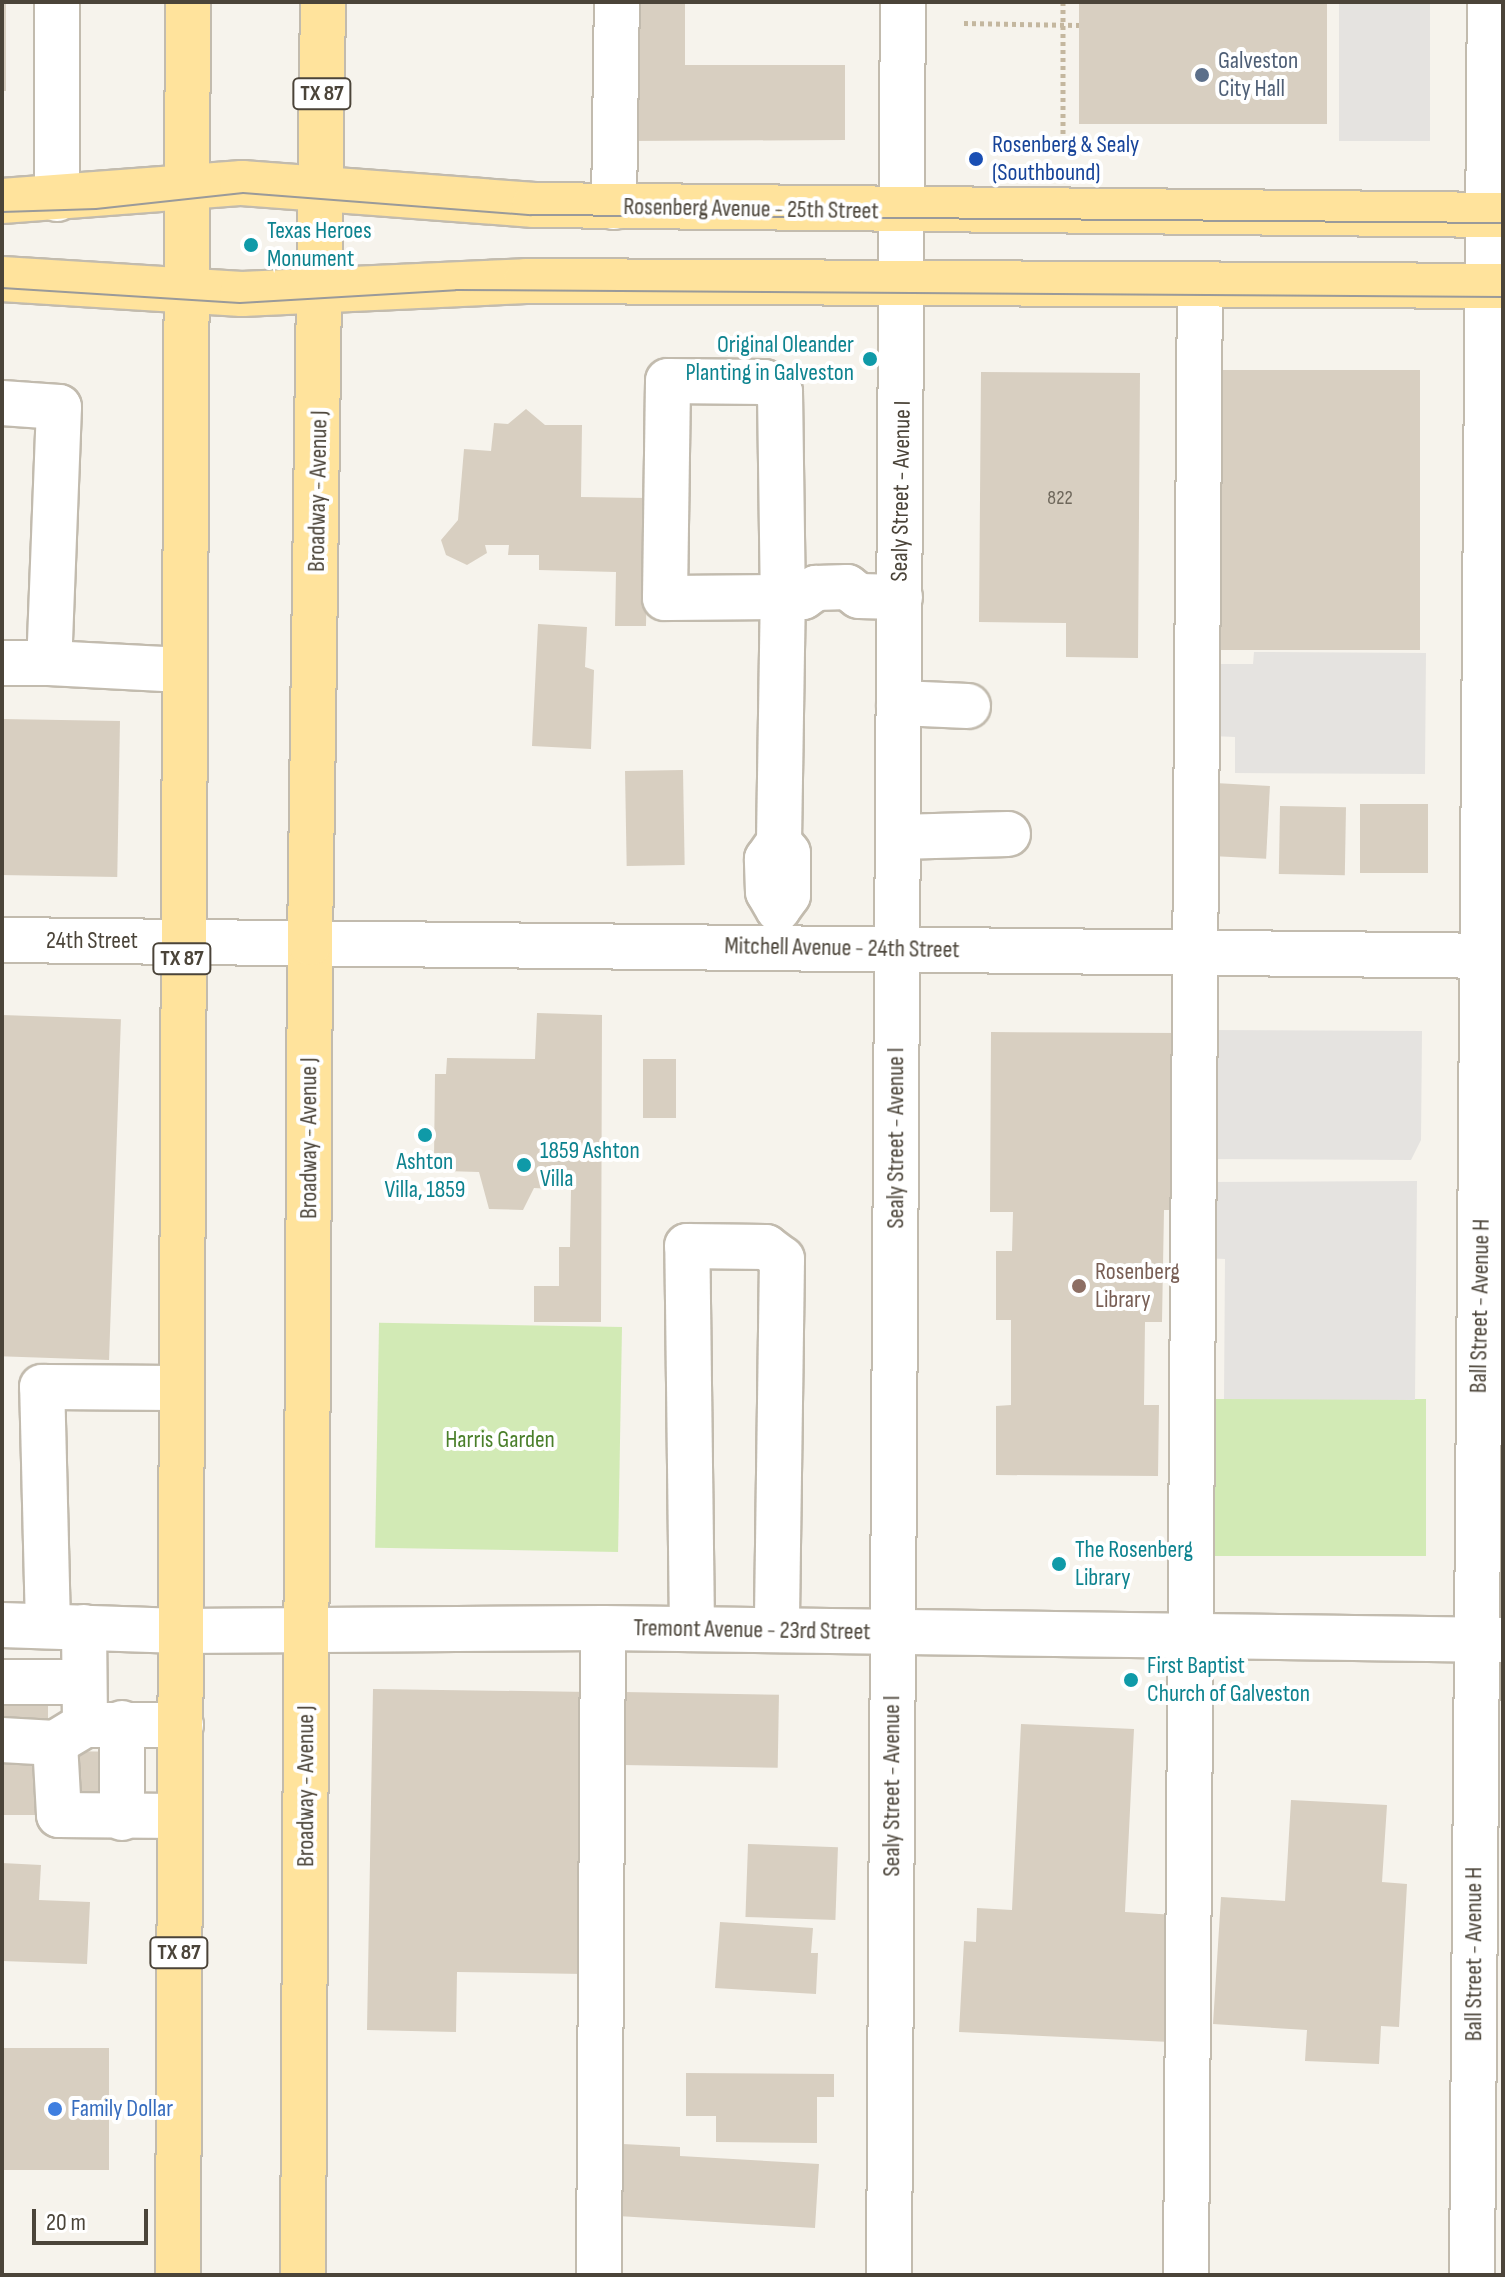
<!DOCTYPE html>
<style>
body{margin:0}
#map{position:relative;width:1505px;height:2277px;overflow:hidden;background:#f6f3ec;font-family:"Sofia Sans Condensed",sans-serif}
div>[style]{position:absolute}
.green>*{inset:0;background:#d2eab5;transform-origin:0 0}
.parking>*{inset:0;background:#e5e3e0;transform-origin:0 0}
.building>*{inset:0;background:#d8cfc1;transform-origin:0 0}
.path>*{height:5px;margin-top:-2.5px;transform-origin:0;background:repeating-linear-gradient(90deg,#c4b79f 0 4px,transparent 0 8px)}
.roads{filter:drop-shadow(2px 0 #c2bbae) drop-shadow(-2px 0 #c2bbae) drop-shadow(0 2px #c2bbae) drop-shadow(0 -2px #c2bbae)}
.minor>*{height:44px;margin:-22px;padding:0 22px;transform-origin:22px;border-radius:22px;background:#fff}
.major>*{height:44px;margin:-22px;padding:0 22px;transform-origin:22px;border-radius:22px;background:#ffe39c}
.tram>*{height:2px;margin:-1px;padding:0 1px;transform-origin:1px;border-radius:1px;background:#9a9a9a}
.dots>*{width:22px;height:22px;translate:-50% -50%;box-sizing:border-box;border:4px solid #fff;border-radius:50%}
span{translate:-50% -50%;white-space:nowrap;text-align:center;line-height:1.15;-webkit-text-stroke:8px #fff;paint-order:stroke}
.number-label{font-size:20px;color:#6e675b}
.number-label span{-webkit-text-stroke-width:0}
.shield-label span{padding:2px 6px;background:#fff;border:2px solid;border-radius:6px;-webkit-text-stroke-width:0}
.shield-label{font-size:22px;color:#4b4439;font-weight:700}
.service-label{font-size:24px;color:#4e5e75}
.left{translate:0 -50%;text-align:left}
.transit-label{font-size:24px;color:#164399}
.street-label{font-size:24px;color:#4b4439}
.culture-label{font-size:24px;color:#0d838f}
.right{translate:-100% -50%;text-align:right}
.education-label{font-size:24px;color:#785e54}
.park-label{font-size:24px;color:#4a7f2a}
.shop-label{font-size:24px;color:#366cbe}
.frame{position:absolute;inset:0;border:4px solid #4b4439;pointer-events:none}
.scale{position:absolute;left:32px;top:2209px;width:116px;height:36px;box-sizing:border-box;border:4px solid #4b4439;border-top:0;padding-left:10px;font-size:24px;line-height:28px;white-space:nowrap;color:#4b4439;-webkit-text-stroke:6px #fff;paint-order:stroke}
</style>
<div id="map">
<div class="green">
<div style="left:622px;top:1327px;width:225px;height:243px;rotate:91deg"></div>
<div style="left:1206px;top:1399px;width:220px;height:157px"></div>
</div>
<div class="parking">
<div style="left:1339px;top:2px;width:91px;height:139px"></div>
<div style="clip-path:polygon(1254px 652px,1426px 653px,1425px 774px,1235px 773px,1235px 737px,1212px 736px,1212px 664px,1253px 664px)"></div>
<div style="clip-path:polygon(1207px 1030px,1422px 1031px,1421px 1140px,1411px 1160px,1206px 1159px)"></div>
<div style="clip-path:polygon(1417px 1181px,1415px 1400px,1224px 1399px,1225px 1259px,1203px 1258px,1205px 1182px)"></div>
</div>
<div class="building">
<div style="left:2px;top:2px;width:4px;height:89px"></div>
<div style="clip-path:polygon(626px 2px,685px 2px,685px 65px,845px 65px,845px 140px,626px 141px)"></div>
<div style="left:1079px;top:2px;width:248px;height:122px"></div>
<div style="left:1214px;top:370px;width:206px;height:280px"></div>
<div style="clip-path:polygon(981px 372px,1140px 373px,1138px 658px,1066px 657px,1066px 623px,979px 622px)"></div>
<div style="clip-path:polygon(526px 409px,545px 425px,582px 425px,581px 497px,648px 498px,646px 626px,615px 626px,616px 572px,539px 570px,539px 555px,508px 555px,509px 545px,485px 545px,487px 553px,467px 565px,446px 555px,441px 540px,458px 520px,464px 449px,491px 451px,494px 423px,508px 424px)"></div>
<div style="clip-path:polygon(538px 624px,587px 627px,585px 667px,594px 670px,591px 749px,532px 746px)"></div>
<div style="left:2px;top:719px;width:118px;height:156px;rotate:1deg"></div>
<div style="left:683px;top:770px;width:95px;height:58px;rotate:89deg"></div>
<div style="left:1215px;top:783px;width:55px;height:73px;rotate:3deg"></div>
<div style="left:1360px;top:804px;width:68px;height:69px"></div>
<div style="left:1280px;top:806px;width:66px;height:68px;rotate:1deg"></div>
<div style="clip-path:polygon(537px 1013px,602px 1015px,601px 1322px,534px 1322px,534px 1286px,559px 1286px,559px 1247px,570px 1247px,571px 1190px,534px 1188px,523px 1210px,489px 1209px,479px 1172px,446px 1171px,446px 1159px,434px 1159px,435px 1074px,446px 1074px,447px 1058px,535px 1059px)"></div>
<div style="left:2px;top:1015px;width:119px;height:341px;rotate:2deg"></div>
<div style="clip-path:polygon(991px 1032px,1179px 1033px,1178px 1210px,1164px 1210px,1162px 1322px,1145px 1322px,1144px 1405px,1159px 1405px,1158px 1476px,996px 1475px,996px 1406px,1011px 1405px,1011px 1320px,996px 1320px,996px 1251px,1012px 1251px,1013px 1212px,990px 1212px)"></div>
<div style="left:643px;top:1059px;width:33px;height:59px"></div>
<div style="clip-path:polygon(373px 1689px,590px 1692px,584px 1974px,457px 1972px,456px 2032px,367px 2030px)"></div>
<div style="left:624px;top:1692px;width:155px;height:73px;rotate:1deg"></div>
<div style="left:3px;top:1694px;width:45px;height:42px"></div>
<div style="clip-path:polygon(1021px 1724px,1134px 1729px,1125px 1912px,1176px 1915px,1170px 2042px,959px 2032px,964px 1941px,976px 1942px,977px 1908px,1012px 1910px)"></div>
<div style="left:65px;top:1751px;width:45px;height:44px;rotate:1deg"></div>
<div style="left:2px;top:1760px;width:43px;height:55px"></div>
<div style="clip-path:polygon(1291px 1800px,1387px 1805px,1382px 1882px,1407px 1884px,1399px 2027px,1381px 2026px,1379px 2064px,1305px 2061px,1307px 2030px,1213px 2024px,1221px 1897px,1285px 1901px)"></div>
<div style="left:748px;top:1844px;width:90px;height:73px;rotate:2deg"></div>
<div style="clip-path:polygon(2px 1863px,41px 1865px,39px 1900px,90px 1902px,87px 1964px,2px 1961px)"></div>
<div style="clip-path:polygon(720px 1922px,813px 1928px,811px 1953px,818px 1953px,816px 1994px,715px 1988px)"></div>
<div style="left:2px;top:2048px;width:107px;height:122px"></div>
<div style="clip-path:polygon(686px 2073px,834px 2074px,834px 2097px,817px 2097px,817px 2143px,716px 2142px,716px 2116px,686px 2116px)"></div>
<div style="clip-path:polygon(623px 2144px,680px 2147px,680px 2156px,819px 2164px,815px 2228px,618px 2216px)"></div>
</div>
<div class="path">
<div style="left:1063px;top:2px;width:147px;rotate:90deg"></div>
<div style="left:964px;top:23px;width:115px;rotate:1deg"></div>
</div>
<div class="roads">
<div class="minor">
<div style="left:57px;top:2px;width:197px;rotate:90deg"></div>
<div style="left:614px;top:207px;width:205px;rotate:-89.2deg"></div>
<div style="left:2px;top:403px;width:57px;rotate:4deg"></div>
<div style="left:59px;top:407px;width:256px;rotate:92.2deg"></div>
<div style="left:49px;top:663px;width:134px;rotate:3deg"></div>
<div style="left:2px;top:663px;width:47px"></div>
<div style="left:899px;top:703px;width:69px;rotate:2.5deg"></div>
<div style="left:898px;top:837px;width:110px;rotate:-1.6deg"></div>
<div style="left:779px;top:842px;width:14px;rotate:51deg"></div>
<div style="left:788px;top:853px;width:42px;rotate:90deg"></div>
<div style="left:788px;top:895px;width:17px;rotate:126deg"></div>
<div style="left:778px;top:909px;width:20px;rotate:-120deg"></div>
<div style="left:768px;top:892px;width:33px;rotate:-92deg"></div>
<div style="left:767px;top:859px;width:21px;rotate:-55deg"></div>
<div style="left:779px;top:842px;width:245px;rotate:-89.1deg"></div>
<div style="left:783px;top:597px;width:118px;rotate:179.5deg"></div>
<div style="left:665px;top:598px;width:217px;rotate:-89.2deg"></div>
<div style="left:668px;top:381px;width:96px;rotate:0.6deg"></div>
<div style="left:764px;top:382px;width:19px;rotate:32deg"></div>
<div style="left:780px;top:392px;width:205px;rotate:89.2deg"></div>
<div style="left:783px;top:597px;width:20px"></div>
<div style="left:803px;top:597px;width:16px;rotate:-35deg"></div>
<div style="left:816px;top:588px;width:31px;rotate:-2deg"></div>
<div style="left:847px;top:587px;width:15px;rotate:37deg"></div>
<div style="left:859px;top:596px;width:41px;rotate:1.4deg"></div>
<div style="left:2px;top:940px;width:1501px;rotate:0.61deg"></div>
<div style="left:2px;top:1625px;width:179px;rotate:1.9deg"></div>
<div style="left:181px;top:1631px;width:422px;rotate:-0.4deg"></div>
<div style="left:603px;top:1628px;width:900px;rotate:0.76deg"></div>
<div style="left:48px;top:1626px;width:239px;rotate:-91.4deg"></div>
<div style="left:42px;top:1387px;width:140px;rotate:0.4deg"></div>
<div style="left:84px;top:1627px;width:98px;rotate:89.4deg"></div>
<div style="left:692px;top:1629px;width:383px;rotate:-90.7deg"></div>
<div style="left:687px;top:1246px;width:79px;rotate:0.7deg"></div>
<div style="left:766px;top:1247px;width:20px;rotate:37deg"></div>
<div style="left:782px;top:1259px;width:371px;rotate:90.8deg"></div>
<div style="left:2px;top:1682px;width:82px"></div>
<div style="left:122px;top:1723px;width:95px;rotate:90deg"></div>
<div style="left:2px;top:1740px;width:53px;rotate:3.2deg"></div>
<div style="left:55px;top:1743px;width:35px;rotate:-31deg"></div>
<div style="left:85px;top:1725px;width:96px"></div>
<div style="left:55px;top:1743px;width:72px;rotate:86.8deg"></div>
<div style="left:59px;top:1815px;width:121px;rotate:0.5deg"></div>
<div style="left:599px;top:2275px;width:647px;rotate:-89.65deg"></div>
<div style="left:889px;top:2275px;width:2273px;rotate:-89.65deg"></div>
<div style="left:1186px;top:2275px;width:1991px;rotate:-89.6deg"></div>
<div style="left:1472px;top:2275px;width:2273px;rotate:-89.55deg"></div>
</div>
<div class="major">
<div style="left:2px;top:201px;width:241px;rotate:-4.3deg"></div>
<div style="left:242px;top:183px;width:293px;rotate:4.3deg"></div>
<div style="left:534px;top:205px;width:969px;rotate:0.59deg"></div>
<div style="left:2px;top:279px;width:240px;rotate:3.6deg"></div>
<div style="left:242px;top:294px;width:284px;rotate:-2.6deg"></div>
<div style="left:526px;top:281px;width:977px;rotate:0.29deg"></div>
<div style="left:178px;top:2275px;width:2273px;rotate:-89.75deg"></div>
<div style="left:303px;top:2275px;width:1332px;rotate:-89.7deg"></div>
<div style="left:310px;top:943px;width:941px;rotate:-89.21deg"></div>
</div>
</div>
<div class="tram">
<div style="left:2px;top:212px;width:94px;rotate:-1.8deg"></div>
<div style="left:96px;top:209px;width:148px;rotate:-6.2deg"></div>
<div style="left:243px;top:193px;width:289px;rotate:4.4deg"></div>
<div style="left:531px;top:215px;width:972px;rotate:0.47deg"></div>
<div style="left:2px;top:288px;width:238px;rotate:3.6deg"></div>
<div style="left:240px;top:303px;width:216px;rotate:-3.4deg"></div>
<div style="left:456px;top:290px;width:1047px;rotate:0.38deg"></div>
</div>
<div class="dots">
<div style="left:1202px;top:75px;background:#5c6f8a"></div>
<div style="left:976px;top:159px;background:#1a4fb4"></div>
<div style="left:251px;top:245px;background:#0f9aa8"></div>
<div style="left:870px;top:359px;background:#0f9aa8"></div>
<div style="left:425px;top:1135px;background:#0f9aa8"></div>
<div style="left:524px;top:1165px;background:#0f9aa8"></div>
<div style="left:1079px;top:1286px;background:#8d6e63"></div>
<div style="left:1059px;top:1564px;background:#0f9aa8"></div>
<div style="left:1131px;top:1680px;background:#0f9aa8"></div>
<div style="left:55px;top:2109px;background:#3f7fe0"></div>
</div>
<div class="number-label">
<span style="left:1060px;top:498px">822</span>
</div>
<div class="shield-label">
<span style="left:322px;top:94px">TX 87</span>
<span style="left:182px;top:959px">TX 87</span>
<span style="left:179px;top:1953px">TX 87</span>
</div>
<div class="service-label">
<span class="left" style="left:1218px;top:75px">Galveston<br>City Hall</span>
</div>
<div class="transit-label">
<span class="left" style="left:992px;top:159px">Rosenberg &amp; Sealy<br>(Southbound)</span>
</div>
<div class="street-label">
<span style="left:751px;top:209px;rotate:1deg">Rosenberg Avenue - 25th Street</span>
<span style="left:318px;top:491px;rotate:-89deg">Broadway - Avenue J</span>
<span style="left:901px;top:491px;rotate:-89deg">Sealy Street - Avenue I</span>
<span style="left:92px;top:941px">24th Street</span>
<span style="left:842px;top:948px;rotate:1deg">Mitchell Avenue - 24th Street</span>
<span style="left:309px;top:1138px;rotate:-90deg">Broadway - Avenue J</span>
<span style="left:896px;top:1138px;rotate:-90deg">Sealy Street - Avenue I</span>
<span style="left:1480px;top:1306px;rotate:-89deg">Ball Street - Avenue H</span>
<span style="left:752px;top:1630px;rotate:1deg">Tremont Avenue - 23rd Street</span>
<span style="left:306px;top:1786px;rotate:-90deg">Broadway - Avenue J</span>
<span style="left:892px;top:1786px;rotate:-90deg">Sealy Street - Avenue I</span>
<span style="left:1474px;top:1954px;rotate:-90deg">Ball Street - Avenue H</span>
</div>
<div class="culture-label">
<span class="left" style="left:267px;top:245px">Texas Heroes<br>Monument</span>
<span class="right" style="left:854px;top:359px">Original Oleander<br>Planting in Galveston</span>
<span class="left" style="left:540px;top:1165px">1859 Ashton<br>Villa</span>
<span style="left:425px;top:1176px">Ashton<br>Villa, 1859</span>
<span class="left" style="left:1075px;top:1564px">The Rosenberg<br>Library</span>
<span class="left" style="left:1147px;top:1680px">First Baptist<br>Church of Galveston</span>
</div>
<div class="education-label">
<span class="left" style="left:1095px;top:1286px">Rosenberg<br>Library</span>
</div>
<div class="park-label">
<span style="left:500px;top:1440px">Harris Garden</span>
</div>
<div class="shop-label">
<span class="left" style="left:71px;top:2109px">Family Dollar</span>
</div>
<div class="frame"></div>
<div class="scale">20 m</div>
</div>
